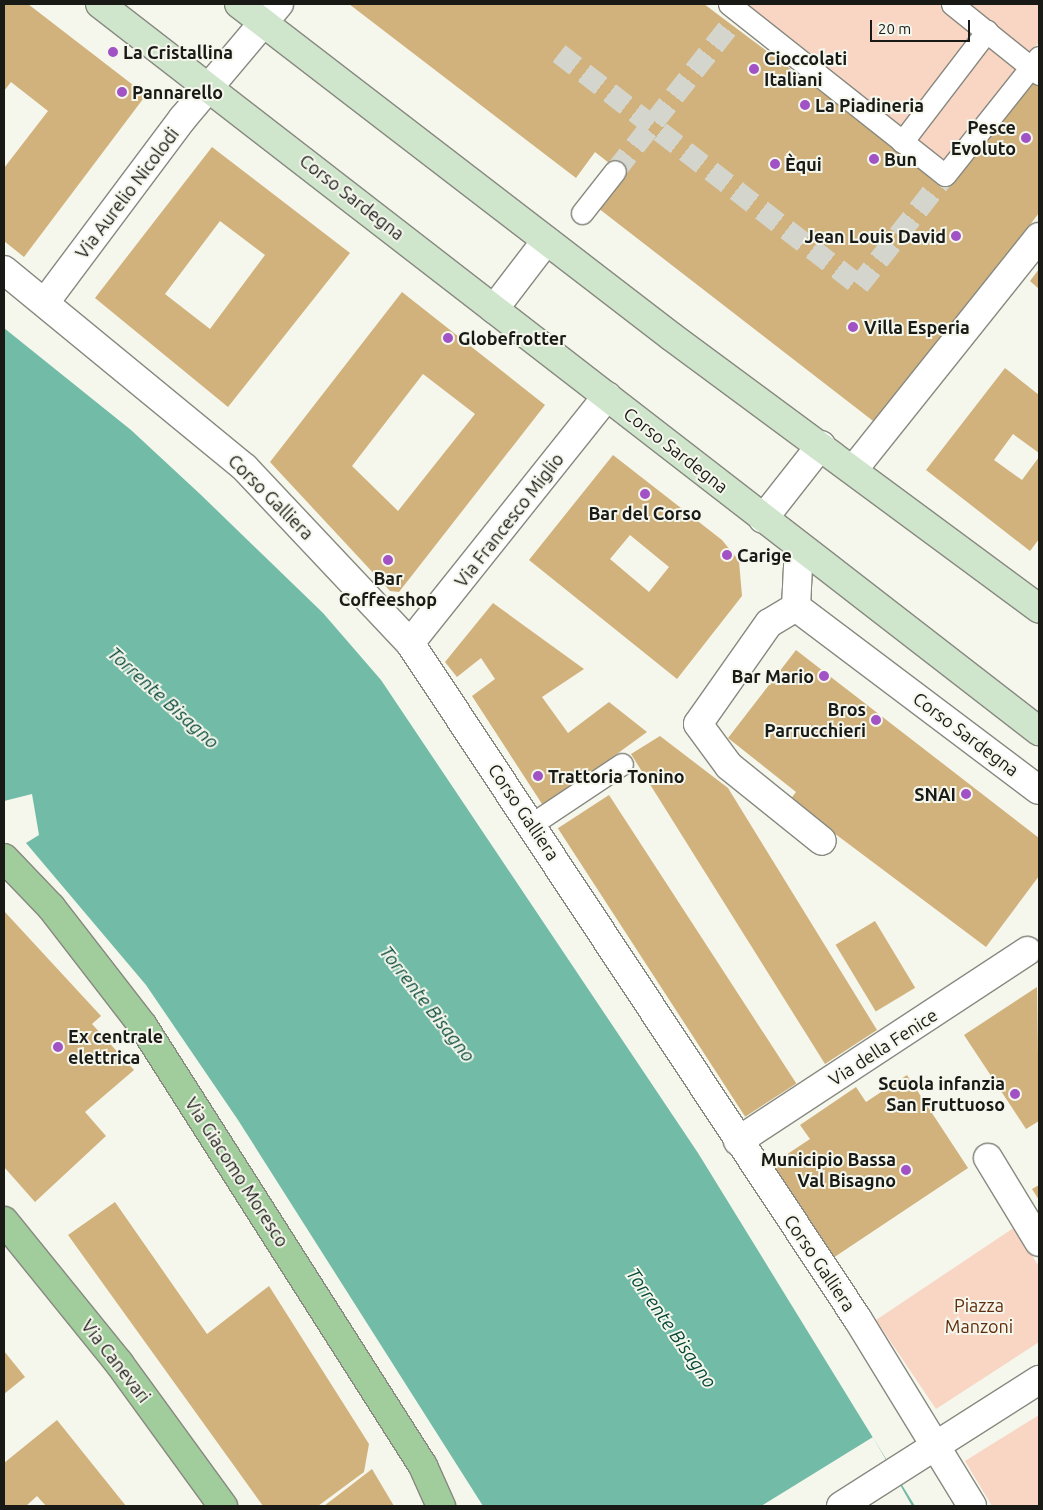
<!DOCTYPE html>
<meta charset="utf-8">
<style>
body{margin:0}
#map{position:relative;width:1043px;height:1510px;overflow:hidden;background:#f5f6ec;font-family:Ubuntu,sans-serif}
div>[style]{position:absolute}
.green>*{inset:0;background:#f9d5c3}
.water>*{inset:0;background:#72bba6}
.pier>*{inset:0;background:#f5f6ec}
.building>*{inset:0;background:#d2b27c;transform-origin:0 0}
.pedestrian-tunnel>*{height:21px;margin-top:-10.5px;transform-origin:0;background:repeating-linear-gradient(90deg,#d4d5cc 0 21px,transparent 0 32px)}
.roads{filter:drop-shadow(1px 0 #888980) drop-shadow(-1px 0 #888980) drop-shadow(0 1px #888980) drop-shadow(0 -1px #888980)}
.pedestrian>*{height:21px;margin:-10.5px;padding:0 10.5px;transform-origin:10.5px;border-radius:10.5px;background:#fff}
.minor>*{height:28px;margin:-14px;padding:0 14px;transform-origin:14px;border-radius:14px;background:#fff}
.tertiary>*{height:28px;margin:-14px;padding:0 14px;transform-origin:14px;border-radius:14px;background:#fff}
.secondary>*{height:28px;margin:-14px;padding:0 14px;transform-origin:14px;border-radius:14px;background:#cfe6cd}
.primary>*{height:28px;margin:-14px;padding:0 14px;transform-origin:14px;border-radius:14px;background:#a0cd9b}
.dots>*{width:14px;height:14px;translate:-50% -50%;box-sizing:border-box;border:2px solid #f5f6ec;border-radius:50%}
span{translate:-50% -50%;white-space:nowrap;text-align:center;line-height:1.15;-webkit-text-stroke:4px #f5f6ec;paint-order:stroke}
.poi-label{font-size:18px;color:#191916;font-weight:700}
.left{translate:0 -50%;text-align:left}
.right{translate:-100% -50%;text-align:right}
.street-label{font-size:18px;color:#191916}
.park-label{font-size:18px;color:#622d0c}
.water-label{font-size:19px;color:#054739;font-style:italic}
.frame{position:absolute;inset:0;border:5px solid #191916;pointer-events:none}
.scale{position:absolute;left:870px;top:20px;width:100px;height:22px;box-sizing:border-box;border:2px solid #191916;border-top:0;padding-left:6px;font-size:15px;line-height:18px;white-space:nowrap;color:#191916;-webkit-text-stroke:4px #f5f6ec;paint-order:stroke}
</style>
<div id="map">
<div class="green">
<div style="clip-path:polygon(745px 4px,1039px 4px,1039px 42px,944px 161px)"></div>
<div style="clip-path:polygon(1015px 1227px,1039px 1267px,1039px 1342px,936px 1409px,876px 1320px)"></div>
<div style="clip-path:polygon(1039px 1415px,1039px 1506px,992px 1506px,965px 1461px)"></div>
</div>
<div class="water">
<div style="clip-path:polygon(4px 328px,131px 430px,200px 494px,323px 613px,381px 680px,698px 1153px,915px 1506px,483px 1506px,238px 1120px,146px 985px,26px 843px,39px 835px,32px 794px,4px 801px)"></div>
</div>
<div class="pier">
<div style="clip-path:polygon(873px 1437px,912px 1506px,761px 1506px)"></div>
</div>
<div class="building">
<div style="clip-path:polygon(4px 4px,28px 4px,146px 95px,24px 257px,4px 241px,4px 168px,48px 111px,11px 82px,4px 91px)"></div>
<div style="clip-path:polygon(349px 4px,704px 4px,948px 187px,1032px 80px,1039px 85px,1039px 213px,877px 424px,598px 208px,623px 174px,595px 152px,576px 178px)"></div>
<div style="clip-path:polygon(evenodd,212px 147px,350px 253px,228px 407px,95px 298px,212px 147px,220px 221px,265px 255px,210px 329px,165px 294px,220px 221px)"></div>
<div style="clip-path:polygon(1039px 269px,1039px 289px,1030px 281px)"></div>
<div style="clip-path:polygon(evenodd,402px 292px,545px 405px,399px 592px,390px 591px,270px 462px,402px 292px,423px 374px,475px 414px,398px 511px,352px 466px,423px 374px)"></div>
<div style="clip-path:polygon(1005px 368px,1039px 395px,1039px 453px,1013px 434px,994px 460px,1022px 480px,1039px 457px,1039px 539px,1030px 551px,926px 470px)"></div>
<div style="clip-path:polygon(evenodd,613px 455px,722px 540px,739px 561px,742px 596px,677px 679px,529px 560px,613px 455px,630px 535px,669px 567px,649px 592px,610px 559px,630px 535px)"></div>
<div style="clip-path:polygon(493px 603px,584px 669px,542px 697px,568px 733px,609px 702px,647px 732px,544px 807px,472px 696px,495px 679px,481px 658px,457px 677px,445px 662px)"></div>
<div style="clip-path:polygon(796px 650px,1039px 838px,1039px 876px,986px 947px,790px 800px,796px 792px,728px 738px)"></div>
<div style="clip-path:polygon(660px 736px,728px 788px,877px 1030px,825px 1064px,631px 754px)"></div>
<div style="left:609px;top:795px;width:344px;height:61px;rotate:57deg"></div>
<div style="clip-path:polygon(4px 911px,101px 1016px,92px 1024px,134px 1070px,85px 1112px,106px 1136px,35px 1202px,4px 1167px)"></div>
<div style="left:875px;top:921px;width:78px;height:46px;rotate:59deg"></div>
<div style="clip-path:polygon(1037px 987px,1039px 1121px,1026px 1129px,964px 1035px)"></div>
<div style="clip-path:polygon(907px 1075px,968px 1168px,833px 1258px,771px 1165px,810px 1139px,800px 1125px,856px 1087px,866px 1102px)"></div>
<div style="clip-path:polygon(1039px 1185px,1039px 1200px,1032px 1189px)"></div>
<div style="clip-path:polygon(115px 1202px,207px 1334px,269px 1286px,369px 1444px,364px 1472px,318px 1506px,263px 1506px,68px 1235px)"></div>
<div style="clip-path:polygon(4px 1351px,25px 1377px,4px 1394px)"></div>
<div style="clip-path:polygon(57px 1420px,126px 1506px,46px 1506px,37px 1496px,26px 1506px,4px 1506px,4px 1463px)"></div>
<div style="clip-path:polygon(372px 1469px,394px 1506px,324px 1506px)"></div>
</div>
<div class="pedestrian-tunnel">
<div style="left:559px;top:53px;width:379px;rotate:37.7deg"></div>
<div style="left:859px;top:285px;width:140px;rotate:-52deg"></div>
<div style="left:615px;top:171px;width:202px;rotate:-51.8deg"></div>
</div>
<div class="roads">
<div class="pedestrian">
<div style="left:729px;top:4px;width:275px;rotate:38.4deg"></div>
<div style="left:945px;top:175px;width:151px;rotate:-51.5deg"></div>
<div style="left:952px;top:4px;width:112px;rotate:38.8deg"></div>
<div style="left:902px;top:142px;width:140px;rotate:-52.6deg"></div>
<div style="left:582px;top:213px;width:53px;rotate:-51.8deg"></div>
<div style="left:532px;top:824px;width:108px;rotate:-33.7deg"></div>
</div>
<div class="minor">
<div style="left:4px;top:270px;width:312px;rotate:39.4deg"></div>
<div style="left:245px;top:468px;width:241px;rotate:46.7deg"></div>
<div style="left:410px;top:643px;width:810px;rotate:56.49deg"></div>
<div style="left:857px;top:1318px;width:220px;rotate:58.5deg"></div>
<div style="left:46px;top:301px;width:229px;rotate:-53.2deg"></div>
<div style="left:183px;top:118px;width:149px;rotate:-49.9deg"></div>
<div style="left:494px;top:309px;width:86px;rotate:-52.6deg"></div>
<div style="left:853px;top:470px;width:298px;rotate:-51.4deg"></div>
<div style="left:763px;top:519px;width:94px;rotate:-51.9deg"></div>
<div style="left:799px;top:546px;width:61px;rotate:92.8deg"></div>
<div style="left:796px;top:607px;width:31px;rotate:149deg"></div>
<div style="left:769px;top:623px;width:123px;rotate:125.1deg"></div>
<div style="left:698px;top:724px;width:52px;rotate:53.6deg"></div>
<div style="left:729px;top:766px;width:119px;rotate:38.9deg"></div>
<div style="left:796px;top:607px;width:304px;rotate:37deg"></div>
<div style="left:410px;top:643px;width:316px;rotate:-51.4deg"></div>
<div style="left:738px;top:1141px;width:346px;rotate:-33.3deg"></div>
<div style="left:988px;top:1158px;width:98px;rotate:58.7deg"></div>
</div>
<div class="tertiary">
<div style="left:841px;top:1506px;width:235px;rotate:-32.5deg"></div>
</div>
<div class="secondary">
<div style="left:100px;top:4px;width:1188px;rotate:37.75deg"></div>
<div style="left:239px;top:4px;width:546px;rotate:37.56deg"></div>
<div style="left:672px;top:337px;width:457px;rotate:36.5deg"></div>
</div>
<div class="primary">
<div style="left:4px;top:858px;width:68px;rotate:46.2deg"></div>
<div style="left:51px;top:907px;width:150px;rotate:52.3deg"></div>
<div style="left:143px;top:1026px;width:522px;rotate:57.53deg"></div>
<div style="left:423px;top:1466px;width:44px;rotate:65.8deg"></div>
<div style="left:4px;top:1221px;width:183px;rotate:51deg"></div>
<div style="left:119px;top:1363px;width:177px;rotate:54deg"></div>
</div>
</div>
<div class="dots">
<div style="left:113px;top:52px;background:#a152c4"></div>
<div style="left:754px;top:69px;background:#a152c4"></div>
<div style="left:122px;top:92px;background:#a152c4"></div>
<div style="left:805px;top:105px;background:#a152c4"></div>
<div style="left:1026px;top:138px;background:#a152c4"></div>
<div style="left:874px;top:159px;background:#a152c4"></div>
<div style="left:775px;top:164px;background:#a152c4"></div>
<div style="left:956px;top:236px;background:#a152c4"></div>
<div style="left:853px;top:327px;background:#a152c4"></div>
<div style="left:448px;top:338px;background:#a152c4"></div>
<div style="left:645px;top:494px;background:#a152c4"></div>
<div style="left:727px;top:555px;background:#a152c4"></div>
<div style="left:388px;top:560px;background:#a152c4"></div>
<div style="left:824px;top:676px;background:#a152c4"></div>
<div style="left:876px;top:720px;background:#a152c4"></div>
<div style="left:538px;top:776px;background:#a152c4"></div>
<div style="left:966px;top:794px;background:#a152c4"></div>
<div style="left:58px;top:1047px;background:#a152c4"></div>
<div style="left:1015px;top:1094px;background:#a152c4"></div>
<div style="left:906px;top:1170px;background:#a152c4"></div>
</div>
<div class="poi-label">
<span class="left" style="left:123px;top:52px">La Cristallina</span>
<span class="left" style="left:764px;top:69px">Cioccolati<br>Italiani</span>
<span class="left" style="left:132px;top:92px">Pannarello</span>
<span class="left" style="left:815px;top:105px">La Piadineria</span>
<span class="right" style="left:1016px;top:138px">Pesce<br>Evoluto</span>
<span class="left" style="left:884px;top:159px">Bun</span>
<span class="left" style="left:785px;top:164px">Èqui</span>
<span class="right" style="left:946px;top:236px">Jean Louis David</span>
<span class="left" style="left:864px;top:327px">Villa Esperia</span>
<span class="left" style="left:458px;top:338px">Globefrotter</span>
<span style="left:645px;top:513px">Bar del Corso</span>
<span class="left" style="left:737px;top:555px">Carige</span>
<span style="left:388px;top:589px">Bar<br>Coffeeshop</span>
<span class="right" style="left:814px;top:676px">Bar Mario</span>
<span class="right" style="left:866px;top:720px">Bros<br>Parrucchieri</span>
<span class="left" style="left:548px;top:776px">Trattoria Tonino</span>
<span class="right" style="left:956px;top:794px">SNAI</span>
<span class="left" style="left:68px;top:1047px">Ex centrale<br>elettrica</span>
<span class="right" style="left:1005px;top:1094px">Scuola infanzia<br>San Fruttuoso</span>
<span class="right" style="left:896px;top:1170px">Municipio Bassa<br>Val Bisagno</span>
</div>
<div class="street-label">
<span style="left:127px;top:193px;rotate:-53deg">Via Aurelio Nicolodi</span>
<span style="left:352px;top:197px;rotate:38deg">Corso Sardegna</span>
<span style="left:676px;top:450px;rotate:38deg">Corso Sardegna</span>
<span style="left:271px;top:497px;rotate:45deg">Corso Galliera</span>
<span style="left:509px;top:520px;rotate:-52deg">Via Francesco Miglio</span>
<span style="left:966px;top:734px;rotate:37deg">Corso Sardegna</span>
<span style="left:524px;top:812px;rotate:56deg">Corso Galliera</span>
<span style="left:883px;top:1047px;rotate:-33deg">Via della Fenice</span>
<span style="left:237px;top:1172px;rotate:57deg">Via Giacomo Moresco</span>
<span style="left:820px;top:1263px;rotate:56deg">Corso Galliera</span>
<span style="left:116px;top:1361px;rotate:52deg">Via Canevari</span>
</div>
<div class="park-label">
<span style="left:979px;top:1316px">Piazza<br>Manzoni</span>
</div>
<div class="water-label">
<span style="left:163px;top:698px;rotate:42deg">Torrente Bisagno</span>
<span style="left:427px;top:1004px;rotate:52deg">Torrente Bisagno</span>
<span style="left:671px;top:1328px;rotate:55deg">Torrente Bisagno</span>
</div>
<div class="frame"></div>
<div class="scale">20 m</div>
</div>
